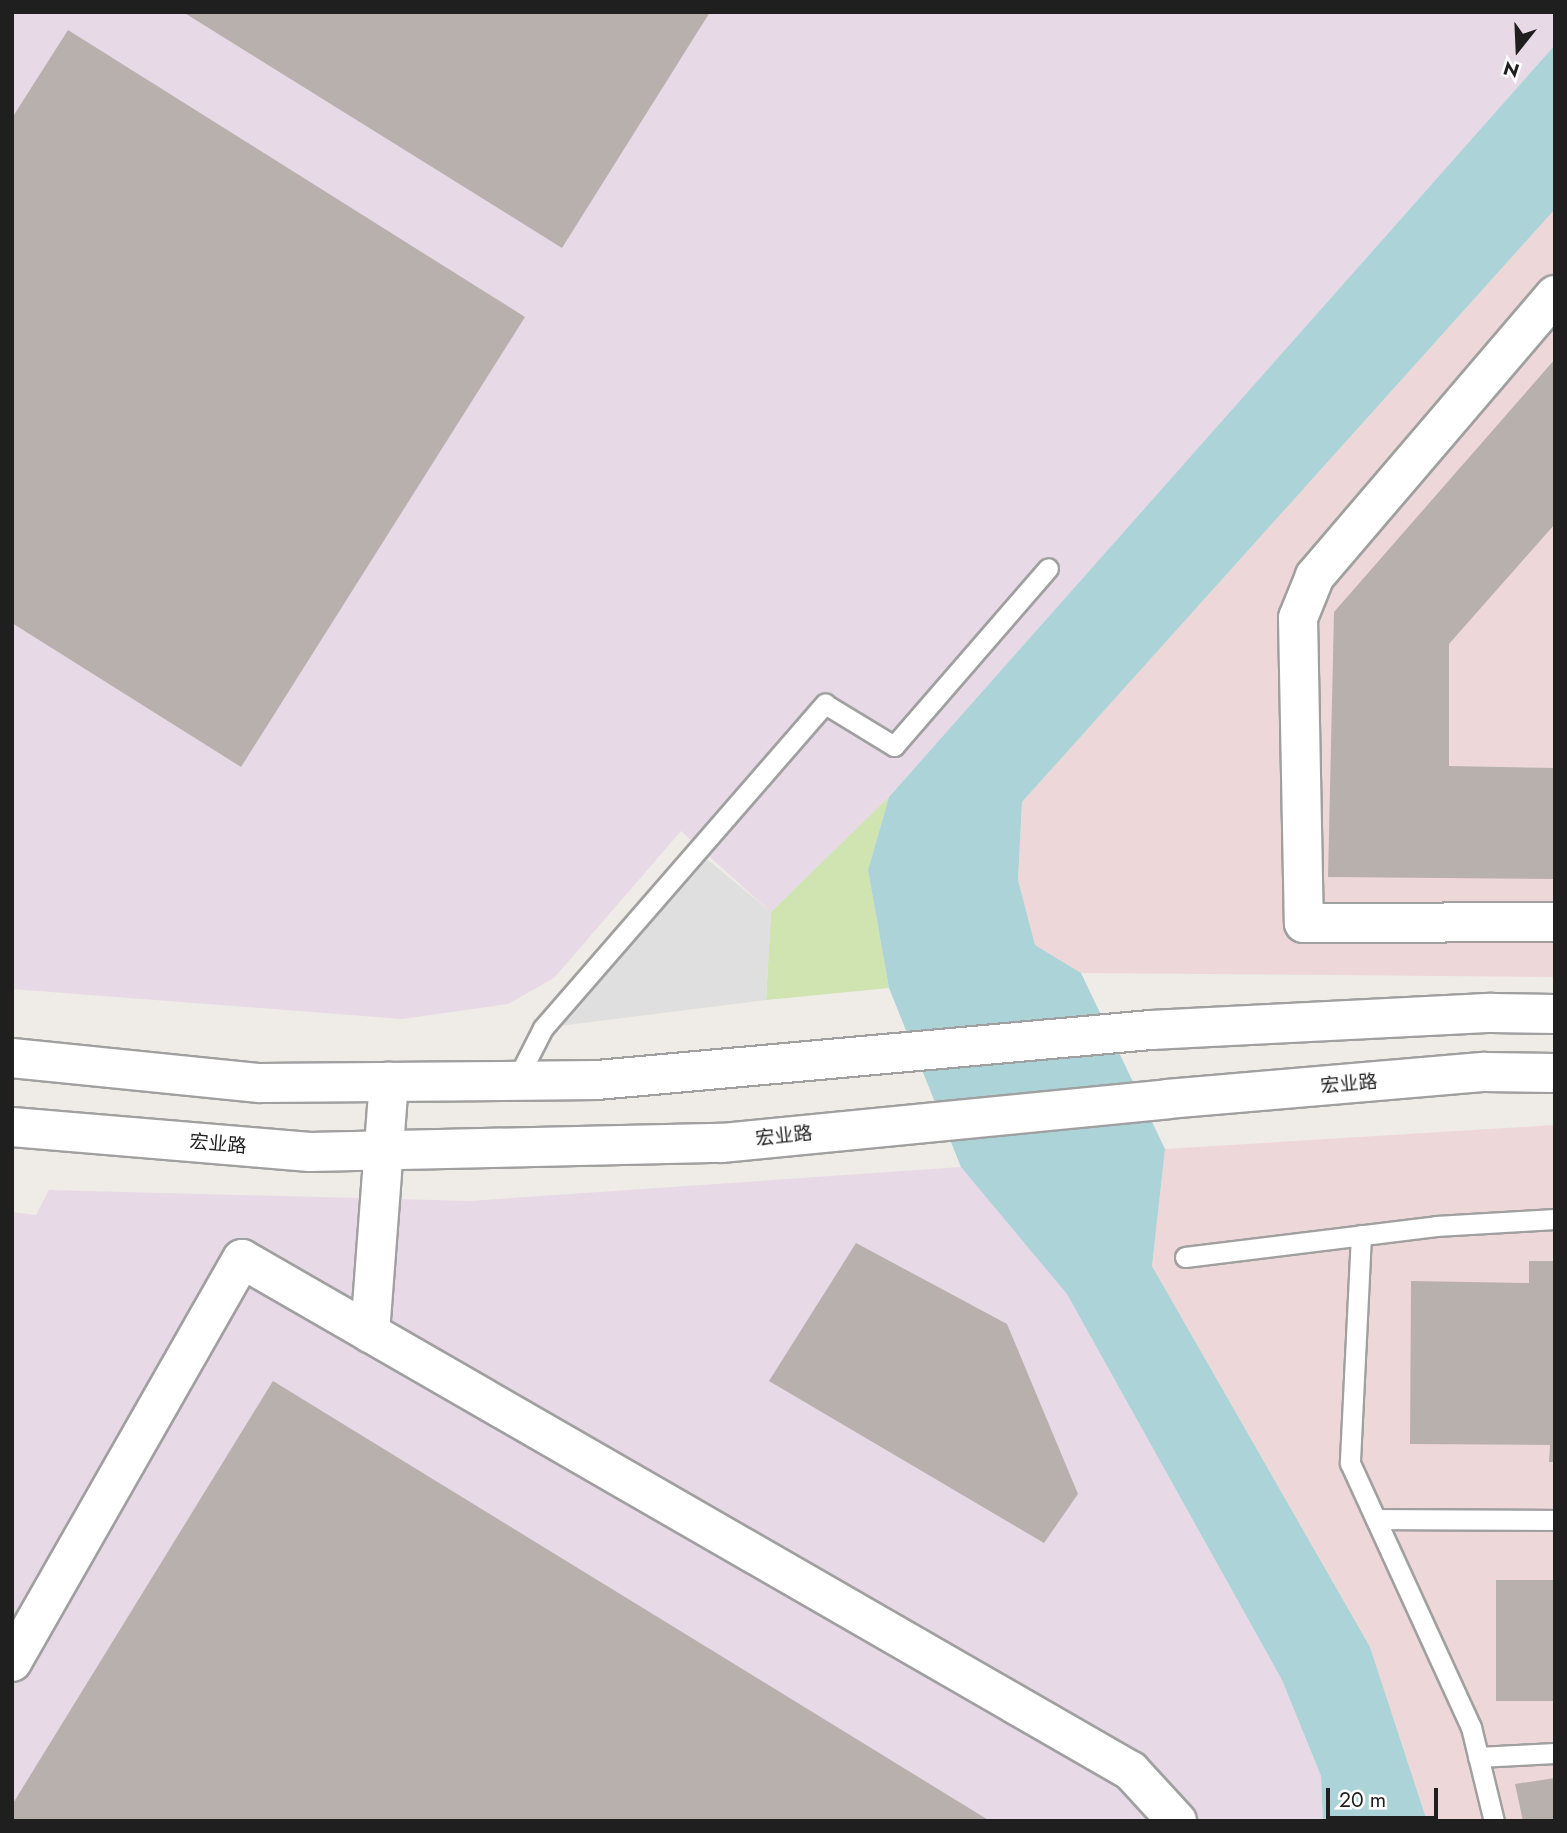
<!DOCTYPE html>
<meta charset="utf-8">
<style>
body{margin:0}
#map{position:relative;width:1567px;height:1833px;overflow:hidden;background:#efebe6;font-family:Jost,"Noto Sans SC",sans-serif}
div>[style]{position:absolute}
.commercial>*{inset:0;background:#eed7d9}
.industrial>*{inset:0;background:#e7d9e6}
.grass>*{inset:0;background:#cfe4b1}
.parking>*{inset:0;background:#dfdfdf}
.water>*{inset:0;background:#abd3d8}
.building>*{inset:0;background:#b8b0ac;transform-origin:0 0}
.roads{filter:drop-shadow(2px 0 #a0a0a0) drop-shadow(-2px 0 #a0a0a0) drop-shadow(0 2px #a0a0a0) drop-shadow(0 -2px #a0a0a0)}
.service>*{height:19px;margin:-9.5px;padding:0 9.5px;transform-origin:9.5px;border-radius:9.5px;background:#fff}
.minor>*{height:38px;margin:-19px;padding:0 19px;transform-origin:19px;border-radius:19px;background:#fff}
.tertiary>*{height:38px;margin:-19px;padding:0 19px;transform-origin:19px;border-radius:19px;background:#fff}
span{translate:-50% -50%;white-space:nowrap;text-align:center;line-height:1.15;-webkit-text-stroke:5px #fff;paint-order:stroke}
.street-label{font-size:19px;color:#1f1f1f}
.frame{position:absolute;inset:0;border:14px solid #1f1f1f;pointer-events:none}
.north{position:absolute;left:1483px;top:14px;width:70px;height:70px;-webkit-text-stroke:5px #fff;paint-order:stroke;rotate:198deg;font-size:19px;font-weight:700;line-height:28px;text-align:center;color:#1f1f1f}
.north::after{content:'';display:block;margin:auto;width:24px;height:32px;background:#1f1f1f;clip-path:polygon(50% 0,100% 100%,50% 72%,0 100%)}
.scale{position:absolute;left:1326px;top:1788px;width:112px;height:32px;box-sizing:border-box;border:4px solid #1f1f1f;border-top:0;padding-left:9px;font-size:21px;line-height:24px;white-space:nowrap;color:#1f1f1f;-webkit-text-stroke:5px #fff;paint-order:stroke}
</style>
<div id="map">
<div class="commercial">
<div style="clip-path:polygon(1555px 209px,1555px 977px,1081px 973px,1035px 945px,1018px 880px,1022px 802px)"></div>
<div style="clip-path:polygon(1555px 1125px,1555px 1821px,1427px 1821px,1370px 1647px,1152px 1266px,1165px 1149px)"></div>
</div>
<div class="industrial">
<div style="clip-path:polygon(12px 12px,1555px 12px,1555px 45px,889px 797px,771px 912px,681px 831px,554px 978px,508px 1004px,402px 1019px,12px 989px)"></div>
<div style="clip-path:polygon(961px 1167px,1056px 1274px,1282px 1680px,1321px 1776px,1323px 1821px,12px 1821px,12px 1212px,36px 1215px,49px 1190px,470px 1201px)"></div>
</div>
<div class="grass">
<div style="clip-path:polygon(889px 797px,868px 870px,889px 988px,766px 1000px,771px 912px)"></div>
</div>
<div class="parking">
<div style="clip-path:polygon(697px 851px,771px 912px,766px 1000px,543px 1028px)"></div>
</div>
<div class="water">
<div style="clip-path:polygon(1555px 45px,1555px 209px,1022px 802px,1018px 880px,1035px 945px,1081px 973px,1165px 1149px,1152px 1266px,1370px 1647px,1427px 1821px,1323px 1821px,1321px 1776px,1282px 1680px,1067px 1294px,961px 1167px,889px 988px,868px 870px,889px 797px)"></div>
</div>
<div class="building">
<div style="clip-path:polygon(183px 12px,710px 12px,562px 248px)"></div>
<div style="clip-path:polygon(68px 30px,525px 317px,241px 767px,12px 623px,12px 118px)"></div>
<div style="clip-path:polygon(1555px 359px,1555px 524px,1449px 644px,1449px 766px,1555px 768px,1555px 879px,1328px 877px,1334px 612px)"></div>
<div style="clip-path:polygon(856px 1243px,1007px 1324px,1078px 1494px,1044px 1543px,769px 1381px)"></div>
<div style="clip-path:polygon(1529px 1261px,1555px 1261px,1555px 1462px,1549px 1462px,1550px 1445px,1410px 1444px,1411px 1281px,1529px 1283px)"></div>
<div style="clip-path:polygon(273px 1381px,990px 1821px,12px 1821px,12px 1805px)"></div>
<div style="left:1496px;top:1580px;width:59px;height:121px"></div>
<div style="clip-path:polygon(1555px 1778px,1555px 1821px,1523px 1821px,1515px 1784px)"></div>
</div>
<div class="roads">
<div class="service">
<div style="left:516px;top:1081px;width:59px;rotate:-63deg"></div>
<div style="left:543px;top:1028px;width:430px;rotate:-49deg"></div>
<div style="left:825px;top:704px;width:81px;rotate:31.3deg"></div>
<div style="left:894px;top:746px;width:235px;rotate:-49.1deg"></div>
<div style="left:1361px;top:1235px;width:228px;rotate:92.8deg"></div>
<div style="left:1350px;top:1463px;width:290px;rotate:65.4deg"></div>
<div style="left:1471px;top:1727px;width:97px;rotate:76.3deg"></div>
<div style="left:1185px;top:1257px;width:253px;rotate:-7deg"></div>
<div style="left:1436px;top:1226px;width:119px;rotate:-3.4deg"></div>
<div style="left:1376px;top:1519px;width:179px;rotate:0.3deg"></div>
<div style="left:1478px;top:1757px;width:77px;rotate:-3deg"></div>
</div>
<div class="minor">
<div style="left:1555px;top:295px;width:370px;rotate:130.5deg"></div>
<div style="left:1315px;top:576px;width:45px;rotate:112deg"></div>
<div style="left:1298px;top:618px;width:305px;rotate:88.9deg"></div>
<div style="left:1304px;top:923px;width:251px;rotate:-0.2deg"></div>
<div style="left:370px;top:1333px;width:252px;rotate:-85.7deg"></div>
<div style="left:12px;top:1662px;width:464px;rotate:-60.3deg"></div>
<div style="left:242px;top:1259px;width:1026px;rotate:29.94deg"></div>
<div style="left:1131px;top:1771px;width:68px;rotate:47.4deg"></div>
</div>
<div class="tertiary">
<div style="left:12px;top:1058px;width:249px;rotate:5.8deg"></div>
<div style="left:260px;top:1083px;width:337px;rotate:-0.5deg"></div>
<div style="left:597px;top:1080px;width:556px;rotate:-5.16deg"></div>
<div style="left:1151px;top:1030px;width:341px;rotate:-2.9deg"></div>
<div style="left:1492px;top:1013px;width:63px;rotate:0.9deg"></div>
<div style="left:12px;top:1127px;width:299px;rotate:4.8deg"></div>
<div style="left:310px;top:1152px;width:412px;rotate:-1.3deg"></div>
<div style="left:722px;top:1143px;width:447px;rotate:-5.6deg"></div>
<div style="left:1167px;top:1099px;width:319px;rotate:-4.9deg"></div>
<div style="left:1485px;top:1072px;width:70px;rotate:0.8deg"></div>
</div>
</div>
<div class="street-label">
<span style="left:1349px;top:1084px;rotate:-5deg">宏业路</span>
<span style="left:784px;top:1136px;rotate:-6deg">宏业路</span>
<span style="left:218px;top:1144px;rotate:5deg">宏业路</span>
</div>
<div class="frame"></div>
<div class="north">N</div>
<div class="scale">20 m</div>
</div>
